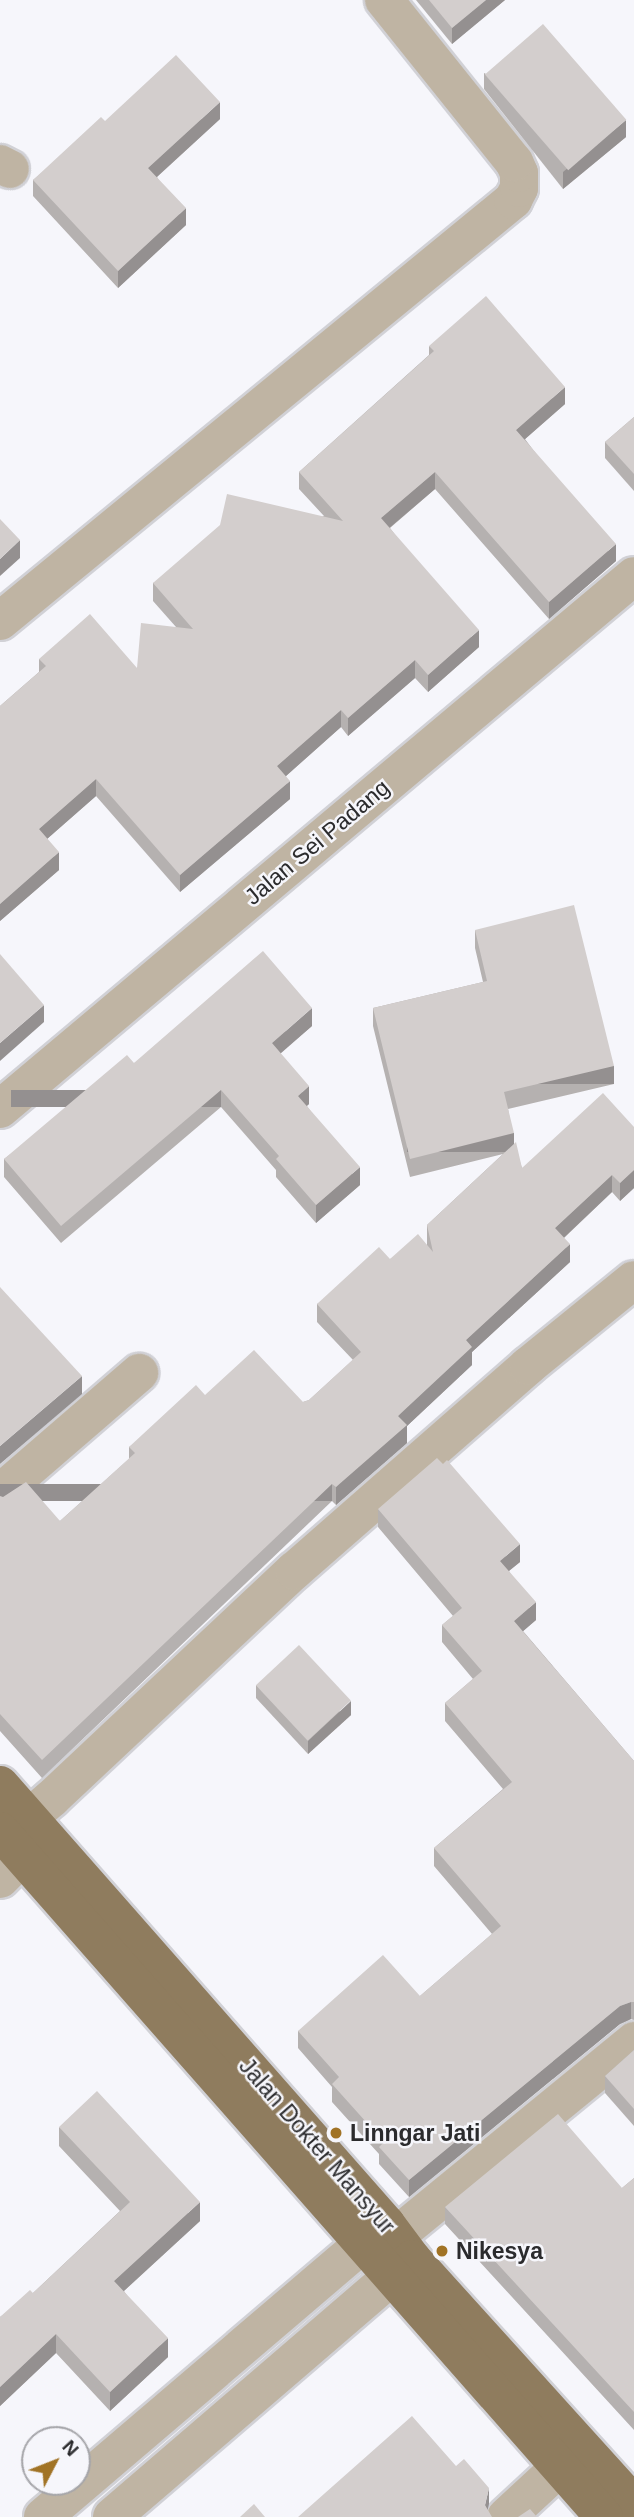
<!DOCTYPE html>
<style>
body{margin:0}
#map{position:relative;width:634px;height:2517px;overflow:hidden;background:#f6f6fb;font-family:Helvetica,sans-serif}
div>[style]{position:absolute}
.roads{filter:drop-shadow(2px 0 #d1d1d6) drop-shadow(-2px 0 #d1d1d6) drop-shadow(0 2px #d1d1d6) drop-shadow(0 -2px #d1d1d6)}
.minor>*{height:38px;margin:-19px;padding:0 19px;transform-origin:19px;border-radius:19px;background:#bfb4a3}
.major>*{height:38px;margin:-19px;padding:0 19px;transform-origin:19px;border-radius:19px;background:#8f7c5e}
.wall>*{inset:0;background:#b5b1b0}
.shaded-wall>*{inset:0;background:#949090;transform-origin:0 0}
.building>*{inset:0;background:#d3cecd;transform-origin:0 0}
.dots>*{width:19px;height:19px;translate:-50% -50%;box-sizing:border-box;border:4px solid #f6f6fb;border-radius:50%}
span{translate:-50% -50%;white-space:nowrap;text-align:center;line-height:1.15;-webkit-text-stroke:5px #f6f6fb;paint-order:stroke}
.street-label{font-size:23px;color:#2b2b2d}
.poi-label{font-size:23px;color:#2b2b2d;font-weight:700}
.left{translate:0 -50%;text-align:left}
.north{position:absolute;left:21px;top:2426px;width:70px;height:70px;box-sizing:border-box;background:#f6f6fb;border:2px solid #a5a5a9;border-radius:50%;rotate:48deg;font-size:19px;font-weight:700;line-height:28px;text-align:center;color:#2b2b2d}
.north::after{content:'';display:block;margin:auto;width:24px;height:32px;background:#a17325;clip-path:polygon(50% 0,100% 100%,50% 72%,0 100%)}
</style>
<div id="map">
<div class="roads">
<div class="minor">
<div style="left:0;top:164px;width:11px;rotate:27deg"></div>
<div style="left:0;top:621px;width:664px;rotate:-39.37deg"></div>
<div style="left:513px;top:200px;width:13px;rotate:-63deg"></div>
<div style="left:519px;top:188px;width:15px;rotate:-90deg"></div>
<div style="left:519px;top:173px;width:12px;rotate:-114deg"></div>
<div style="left:514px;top:162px;width:208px;rotate:-128.7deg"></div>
<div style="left:0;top:1109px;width:828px;rotate:-40.05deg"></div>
<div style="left:0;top:1493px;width:184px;rotate:-40.8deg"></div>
<div style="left:6px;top:1837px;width:60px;rotate:-40.3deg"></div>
<div style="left:52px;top:1798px;width:332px;rotate:-43.2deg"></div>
<div style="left:294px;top:1571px;width:311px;rotate:-41.2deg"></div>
<div style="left:528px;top:1366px;width:136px;rotate:-39.1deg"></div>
<div style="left:0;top:1879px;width:33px;rotate:-45deg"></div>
<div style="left:396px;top:2236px;width:308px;rotate:-39.3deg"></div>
<div style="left:43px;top:2517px;width:451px;rotate:-40.5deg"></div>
<div style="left:112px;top:2517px;width:396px;rotate:-40.7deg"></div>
<div style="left:506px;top:2517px;width:74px;rotate:-42.8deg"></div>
</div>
<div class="major">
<div style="left:0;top:1785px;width:585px;rotate:48.68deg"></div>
<div style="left:386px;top:2224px;width:44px;rotate:53.4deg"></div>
<div style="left:412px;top:2259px;width:331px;rotate:47.9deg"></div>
<div style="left:0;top:1831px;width:914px;rotate:48.64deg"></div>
</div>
</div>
<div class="wall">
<div style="clip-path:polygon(416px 0,505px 0,452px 44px)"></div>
<div style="clip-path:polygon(484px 73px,626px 137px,563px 189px,484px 89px)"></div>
<div style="clip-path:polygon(220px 119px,157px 177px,186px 225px,118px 288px,33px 196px,33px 180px,105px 121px)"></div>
<div style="clip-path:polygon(429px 346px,565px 404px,525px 439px,616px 561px,549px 619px,435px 489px,390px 528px,479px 647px,428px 692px,415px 678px,348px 736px,341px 727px,286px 776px,290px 799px,180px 892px,96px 796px,47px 839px,59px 870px,0 921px,0 706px,39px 672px,39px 659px,137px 668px,176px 627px,153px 601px,153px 583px,324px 516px,299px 489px,299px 472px,429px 355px)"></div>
<div style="clip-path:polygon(634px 417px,634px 491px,605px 458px,605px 442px)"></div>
<div style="clip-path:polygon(475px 930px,614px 1084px,508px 1109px,514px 1144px,522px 1168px,634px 1127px,634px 1188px,620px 1201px,612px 1192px,564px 1238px,570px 1262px,472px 1352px,472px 1365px,407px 1426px,407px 1443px,336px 1505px,332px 1501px,42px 1778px,0 1731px,0 1496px,60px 1521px,129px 1459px,129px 1447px,205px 1395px,303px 1402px,309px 1400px,353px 1360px,317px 1322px,317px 1304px,390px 1259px,427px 1245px,427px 1225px,503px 1154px,410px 1177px,373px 1026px,373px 1008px,483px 982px,475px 948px)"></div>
<div style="clip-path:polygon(312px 1026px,280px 1053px,309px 1104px,307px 1106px,360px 1185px,316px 1223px,276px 1177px,276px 1170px,221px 1107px,61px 1243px,4px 1177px,4px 1159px,134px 1063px)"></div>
<div style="clip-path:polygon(378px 1509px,520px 1562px,509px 1571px,536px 1620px,523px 1631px,634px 1761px,634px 2020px,631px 2019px,620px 2024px,409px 2197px,379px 2164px,379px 2154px,332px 2102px,332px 2087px,298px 2048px,298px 2031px,420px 1996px,492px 1934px,434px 1866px,434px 1848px,503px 1789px,445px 1721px,445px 1703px,473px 1679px,442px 1642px,442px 1625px,453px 1616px,378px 1527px)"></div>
<div style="clip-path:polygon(256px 1685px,351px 1715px,308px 1754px,256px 1698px)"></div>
<div style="clip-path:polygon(634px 2050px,634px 2126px,605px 2093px,605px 2076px)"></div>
<div style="clip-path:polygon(59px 2127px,200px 2221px,124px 2291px,168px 2357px,110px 2411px,56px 2353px,0 2406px,0 2317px,33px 2293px,120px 2211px,59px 2146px)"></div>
<div style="clip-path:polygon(634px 2178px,634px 2430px,445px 2224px,445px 2207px,622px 2188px)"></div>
</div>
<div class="shaded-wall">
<div style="clip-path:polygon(486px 0,505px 0,452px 44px,452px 28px)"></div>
<div style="clip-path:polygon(220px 102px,220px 119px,148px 185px,148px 168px)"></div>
<div style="clip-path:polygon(626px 120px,626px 137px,563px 189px,563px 172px)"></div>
<div style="clip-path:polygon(186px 208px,186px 225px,118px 288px,118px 271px)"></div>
<div style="clip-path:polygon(565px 387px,565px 404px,516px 447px,516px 430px)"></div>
<div style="clip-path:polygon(435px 472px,435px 489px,381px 535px,381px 518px)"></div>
<div style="clip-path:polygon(20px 540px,20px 558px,0 576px,0 559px)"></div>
<div style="clip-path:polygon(616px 544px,616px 561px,549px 619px,549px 602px)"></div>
<div style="clip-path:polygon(479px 630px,479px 647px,428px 692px,428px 675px)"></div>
<div style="clip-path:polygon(415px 660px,415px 678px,348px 736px,348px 718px)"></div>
<div style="clip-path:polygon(341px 710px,341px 727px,277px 784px,277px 766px)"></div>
<div style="clip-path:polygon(96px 779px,96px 796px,39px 846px,39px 829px)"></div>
<div style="clip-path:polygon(290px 781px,290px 799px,180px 892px,180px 875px)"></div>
<div style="clip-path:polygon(59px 852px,59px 870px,0 921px,0 904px)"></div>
<div style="clip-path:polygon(44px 1005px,44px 1022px,0 1061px,0 1043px)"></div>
<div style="clip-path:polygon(312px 1008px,312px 1026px,272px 1061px,272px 1043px)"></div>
<div style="left:614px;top:1066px;width:18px;height:113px;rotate:90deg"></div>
<div style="clip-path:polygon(309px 1086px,309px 1104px,298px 1113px,298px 1096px)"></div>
<div style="left:221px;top:1090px;width:17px;height:210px;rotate:90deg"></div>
<div style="left:514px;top:1133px;width:19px;height:107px;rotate:90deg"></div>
<div style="clip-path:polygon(360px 1167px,360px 1185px,316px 1223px,316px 1205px)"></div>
<div style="clip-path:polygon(634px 1170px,634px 1188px,620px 1201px,620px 1183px)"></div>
<div style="clip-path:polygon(612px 1175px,612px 1192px,555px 1246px,555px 1228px)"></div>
<div style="clip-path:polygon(570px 1244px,570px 1262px,472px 1352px,472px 1365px,407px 1426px,407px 1443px,336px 1505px,336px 1487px,398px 1416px,466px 1340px)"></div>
<div style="clip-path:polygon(82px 1376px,82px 1394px,0 1464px,0 1446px)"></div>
<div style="left:332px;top:1484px;width:17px;height:400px;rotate:90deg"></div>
<div style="clip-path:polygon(520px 1544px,520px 1562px,500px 1578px,500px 1561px)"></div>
<div style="clip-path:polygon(536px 1602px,536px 1620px,514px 1639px,514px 1621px)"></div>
<div style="clip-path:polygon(351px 1701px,351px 1715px,308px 1754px,308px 1741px)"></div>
<div style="clip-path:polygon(631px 2002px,631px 2019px,620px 2024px,409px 2197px,409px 2180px,620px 2006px)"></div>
<div style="clip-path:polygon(200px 2202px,200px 2221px,114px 2300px,114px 2281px)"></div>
<div style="clip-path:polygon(56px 2334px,56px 2353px,0 2406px,0 2387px)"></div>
<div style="clip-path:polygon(168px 2338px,168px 2357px,110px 2411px,110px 2392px)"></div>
<div style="clip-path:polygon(489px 2488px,489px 2504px,486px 2517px,485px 2505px)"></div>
</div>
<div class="building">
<div style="clip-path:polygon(429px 0,486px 0,452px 28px)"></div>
<div style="left:543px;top:24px;width:127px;height:77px;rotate:49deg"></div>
<div style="clip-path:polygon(176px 55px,220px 102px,148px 168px,186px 208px,118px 271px,33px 180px,101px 117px,105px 121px)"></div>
<div style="clip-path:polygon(486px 296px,565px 387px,516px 430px,616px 544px,549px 602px,435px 472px,381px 518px,479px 630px,428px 675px,415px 660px,348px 718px,341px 710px,277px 766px,290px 781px,180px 875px,96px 779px,39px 829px,59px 852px,0 904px,0 706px,46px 666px,39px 659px,90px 614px,137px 668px,141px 623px,193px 629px,153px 583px,220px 525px,227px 494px,343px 521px,299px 472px,434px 351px,429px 346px)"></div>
<div style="clip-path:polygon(634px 417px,634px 474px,605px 442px)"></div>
<div style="clip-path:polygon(0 519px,20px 540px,0 559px)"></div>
<div style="clip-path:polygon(574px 905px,614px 1066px,504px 1092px,514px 1133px,410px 1159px,373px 1008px,487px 981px,475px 930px)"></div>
<div style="clip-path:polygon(263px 951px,312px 1008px,272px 1043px,309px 1086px,298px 1096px,360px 1167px,316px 1205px,276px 1159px,279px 1156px,221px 1090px,61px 1226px,4px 1159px,127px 1055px,134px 1063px)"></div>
<div style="clip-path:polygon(0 954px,44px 1005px,0 1043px)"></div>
<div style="clip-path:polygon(603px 1093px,634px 1127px,634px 1170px,620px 1183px,612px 1175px,555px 1228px,570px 1244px,466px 1340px,472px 1347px,398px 1416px,407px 1425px,336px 1487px,332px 1484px,42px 1760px,0 1714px,0 1496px,3px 1497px,26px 1482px,60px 1521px,135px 1453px,129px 1447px,196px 1385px,205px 1395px,254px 1350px,303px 1402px,309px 1400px,361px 1352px,317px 1304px,379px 1247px,390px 1259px,418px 1234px,433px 1252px,427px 1225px,516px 1142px,522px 1168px)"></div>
<div style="clip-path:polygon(0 1287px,82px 1376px,0 1446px)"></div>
<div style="clip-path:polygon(437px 1458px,443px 1464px,447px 1460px,520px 1544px,500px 1561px,536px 1602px,514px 1621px,634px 1761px,634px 2002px,631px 2002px,620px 2006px,409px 2180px,379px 2147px,384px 2142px,332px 2084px,339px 2077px,298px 2031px,383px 1955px,420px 1996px,501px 1926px,434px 1848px,512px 1782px,445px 1703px,482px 1671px,442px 1625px,462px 1608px,378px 1509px)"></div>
<div style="left:299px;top:1645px;width:76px;height:59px;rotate:47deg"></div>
<div style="clip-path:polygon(634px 2050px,634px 2109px,605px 2076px)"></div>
<div style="clip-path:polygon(97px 2091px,200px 2202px,114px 2281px,168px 2338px,110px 2392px,56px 2334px,0 2387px,0 2317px,30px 2290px,33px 2293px,130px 2202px,59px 2127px)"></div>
<div style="clip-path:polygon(558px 2114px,622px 2188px,634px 2178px,634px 2412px,445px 2207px)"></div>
<div style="clip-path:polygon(412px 2416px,456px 2466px,464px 2459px,489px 2488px,485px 2505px,492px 2517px,298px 2517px)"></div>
<div style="clip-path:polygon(254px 2504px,265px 2517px,240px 2517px)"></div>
<div style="clip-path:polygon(530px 2509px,537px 2517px,518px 2517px)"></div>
</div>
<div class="dots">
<div style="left:336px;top:2133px;background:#a17325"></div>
<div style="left:442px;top:2251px;background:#a17325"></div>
</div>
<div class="street-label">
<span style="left:317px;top:842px;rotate:-40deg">Jalan Sei Padang</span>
<span style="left:317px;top:2146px;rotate:49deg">Jalan Dokter Mansyur</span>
</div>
<div class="poi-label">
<span class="left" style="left:350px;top:2133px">Linngar Jati</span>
<span class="left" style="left:456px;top:2251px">Nikesya</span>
</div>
<div class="north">N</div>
</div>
